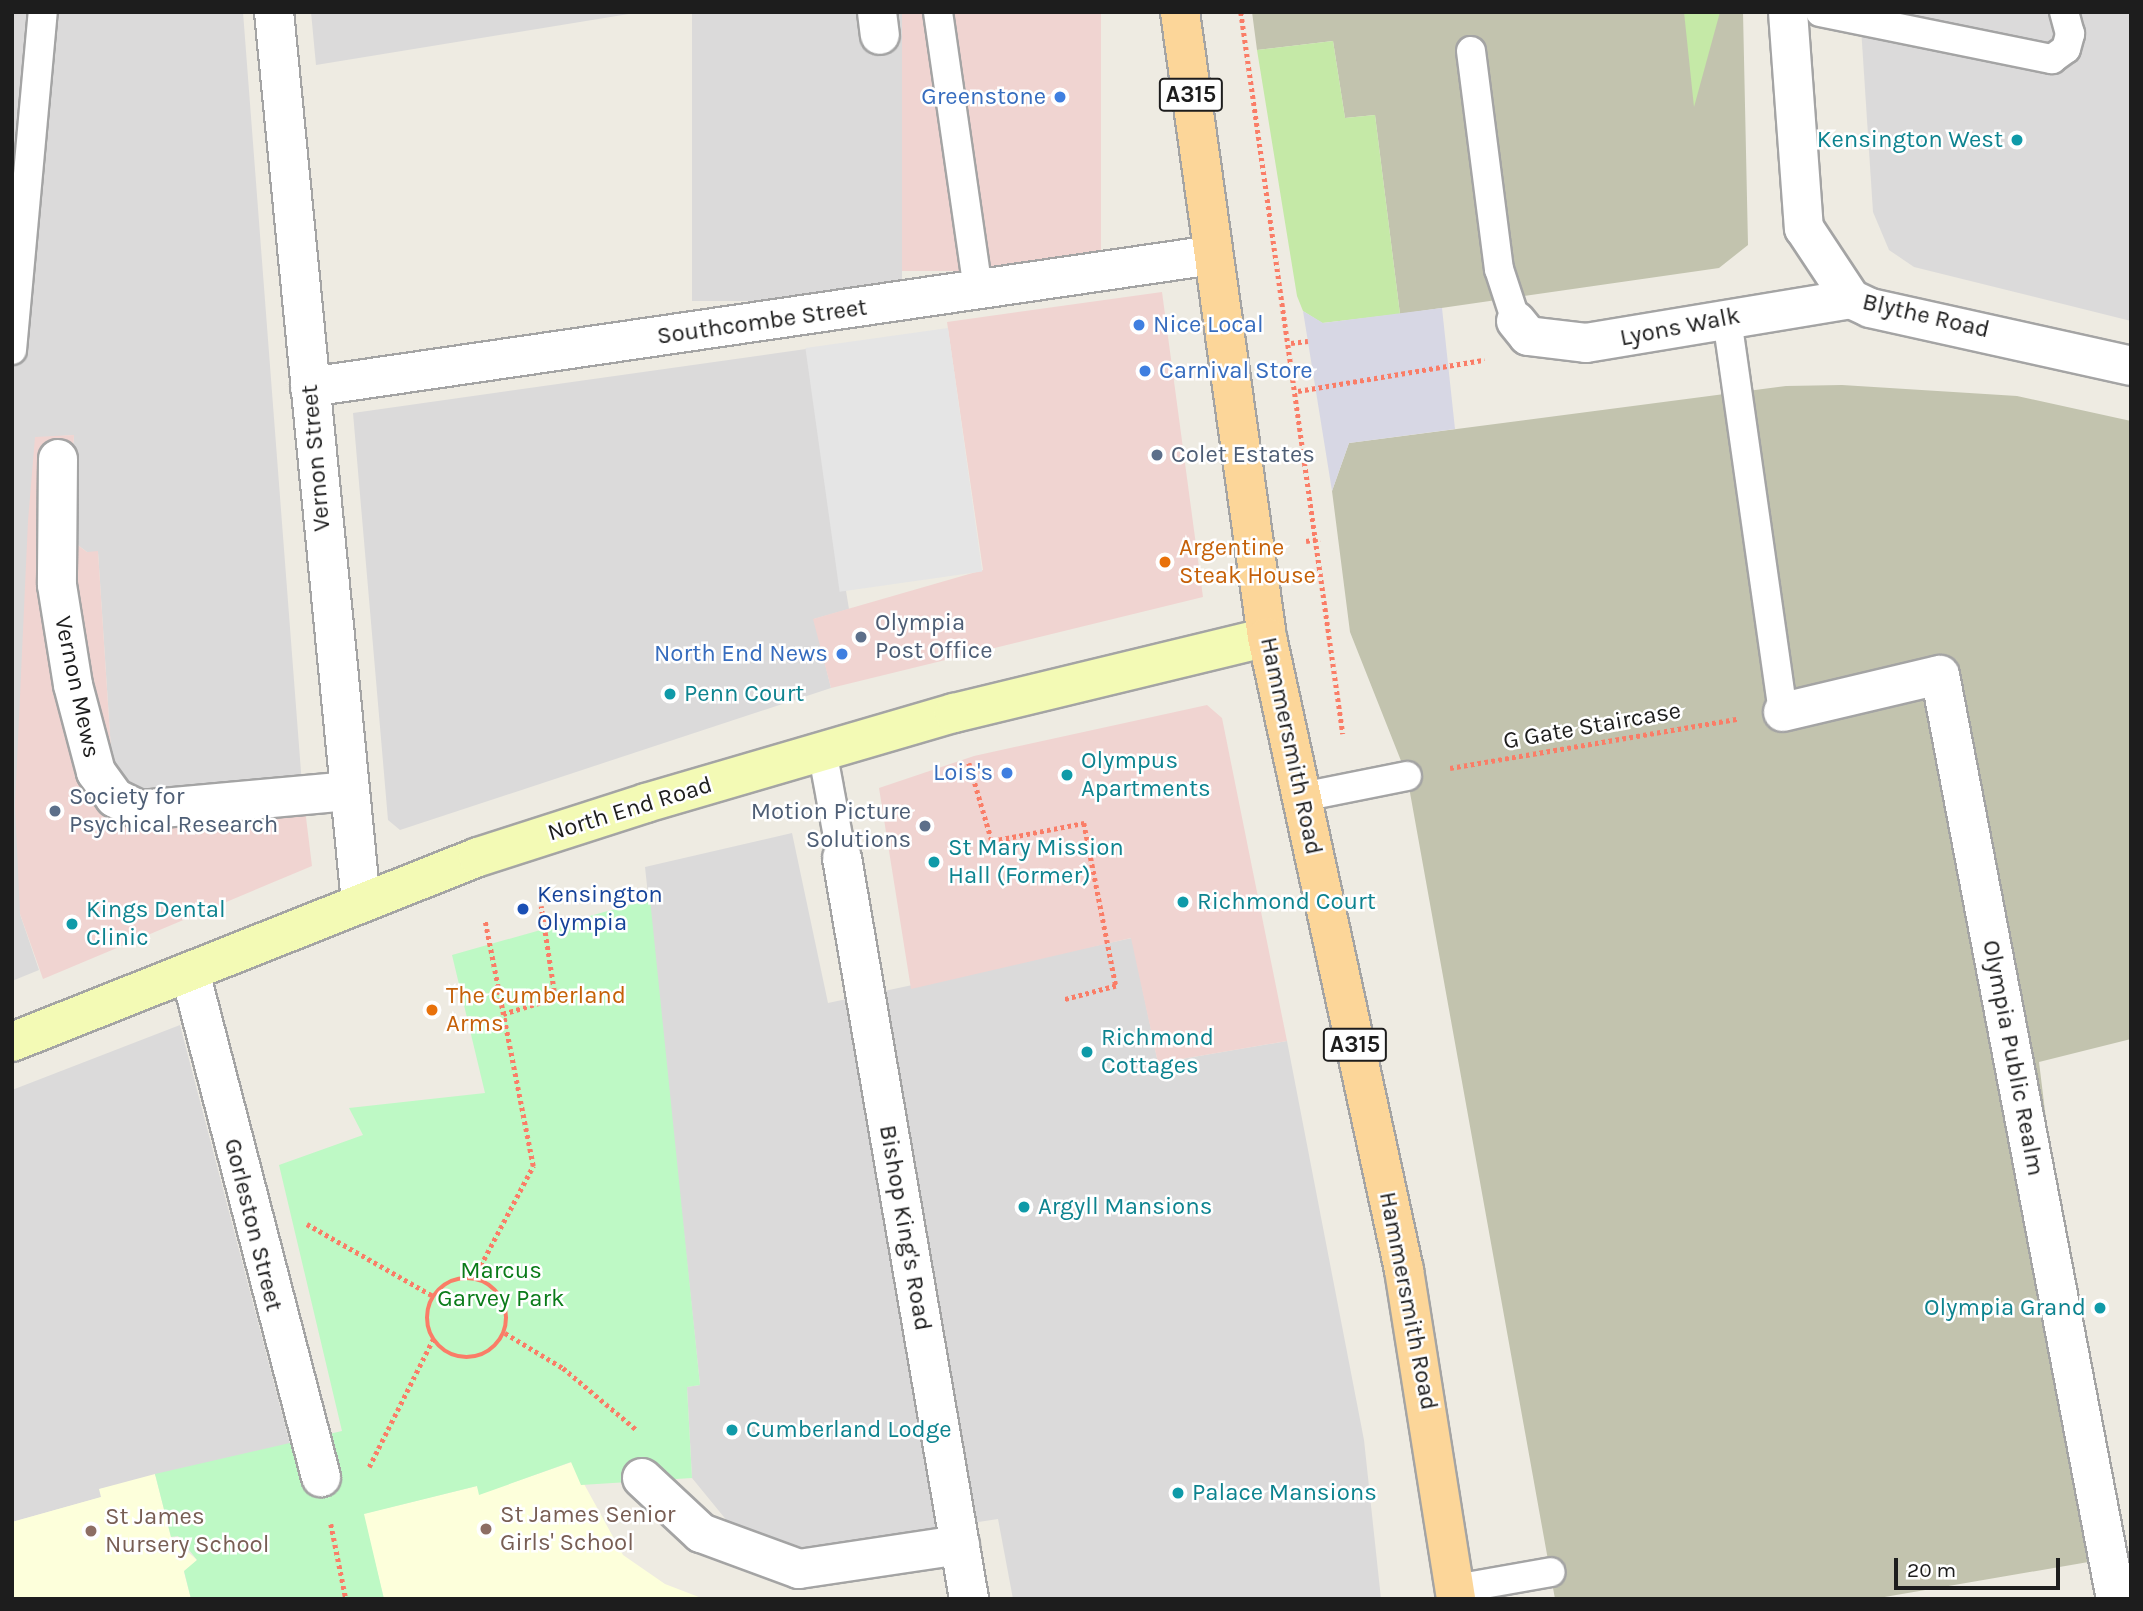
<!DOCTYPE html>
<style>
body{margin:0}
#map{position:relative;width:2143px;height:1611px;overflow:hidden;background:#eeebe2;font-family:Karla,sans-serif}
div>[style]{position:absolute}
.residential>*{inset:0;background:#dbdada;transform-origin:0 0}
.commercial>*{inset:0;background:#f0d4d1;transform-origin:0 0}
.education>*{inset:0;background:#fdffdb}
.construction>*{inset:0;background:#c2c3ae}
.grass>*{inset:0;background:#c5e9a7}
.park>*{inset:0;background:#bef9c5}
.parking>*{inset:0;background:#e5e5e5;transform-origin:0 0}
.plaza>*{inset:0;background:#d7d7e4}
.path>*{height:4.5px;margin-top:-2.25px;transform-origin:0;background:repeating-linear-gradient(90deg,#fa7d67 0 3.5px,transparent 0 7px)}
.path>.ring{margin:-2.25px;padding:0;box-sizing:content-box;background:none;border:4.5px solid #fa7d67;border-radius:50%}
.roads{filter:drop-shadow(2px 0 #a4a4a4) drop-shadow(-2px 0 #a4a4a4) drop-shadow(0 2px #a4a4a4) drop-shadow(0 -2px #a4a4a4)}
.service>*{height:28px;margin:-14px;padding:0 14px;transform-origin:14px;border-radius:14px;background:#fff}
.pedestrian>*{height:38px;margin:-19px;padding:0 19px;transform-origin:19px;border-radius:19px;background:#fff}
.minor>*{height:38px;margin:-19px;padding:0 19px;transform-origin:19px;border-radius:19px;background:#fff}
.secondary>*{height:38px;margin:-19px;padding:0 19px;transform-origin:19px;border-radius:19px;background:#f3fab5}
.primary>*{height:38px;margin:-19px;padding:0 19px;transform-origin:19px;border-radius:19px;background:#fcd699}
.dots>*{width:19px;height:19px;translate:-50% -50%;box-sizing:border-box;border:4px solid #fff;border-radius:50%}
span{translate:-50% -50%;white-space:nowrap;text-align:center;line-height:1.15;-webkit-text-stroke:5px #fff;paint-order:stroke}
.shield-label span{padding:2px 5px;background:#fff;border:2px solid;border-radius:5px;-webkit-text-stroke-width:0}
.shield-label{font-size:23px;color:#1d1d1d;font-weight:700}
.shop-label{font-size:24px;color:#366cbe}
.right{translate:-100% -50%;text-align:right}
.left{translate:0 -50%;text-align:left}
.culture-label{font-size:24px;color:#0d838f}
.street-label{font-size:24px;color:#1d1d1d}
.service-label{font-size:24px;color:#4e5e75}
.food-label{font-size:24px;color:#c56008}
.transit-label{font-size:24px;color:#164399}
.park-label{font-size:24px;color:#0a7b19}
.education-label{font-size:24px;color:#785e54}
.frame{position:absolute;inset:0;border:14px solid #1d1d1d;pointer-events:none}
.scale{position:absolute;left:1894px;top:1558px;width:166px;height:32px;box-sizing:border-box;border:4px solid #1d1d1d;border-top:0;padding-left:9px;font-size:21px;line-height:24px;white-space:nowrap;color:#1d1d1d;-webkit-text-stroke:5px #fff;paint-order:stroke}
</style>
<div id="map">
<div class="residential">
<div style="clip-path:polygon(12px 12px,243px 12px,302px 785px,147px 794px,124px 785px,112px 765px,98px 552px,87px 552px,67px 537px,74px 435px,36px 438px,20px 914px,39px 970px,12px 981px)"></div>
<div style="clip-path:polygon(311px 12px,641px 12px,316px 65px)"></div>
<div style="left:692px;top:12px;width:210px;height:289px"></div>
<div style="clip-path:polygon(1860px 12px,2131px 12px,2131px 321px,1914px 267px,1889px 250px,1873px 212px)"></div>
<div style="clip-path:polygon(806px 349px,849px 609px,814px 619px,831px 688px,400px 830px,388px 820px,353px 413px)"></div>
<div style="clip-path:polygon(792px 833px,828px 1003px,1132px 938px,1158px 1063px,1287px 1041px,1364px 1440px,1381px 1599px,1013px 1599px,998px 1519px,788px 1551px,728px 1522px,692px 1478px,687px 1387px,700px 1385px,645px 867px)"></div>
<div style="clip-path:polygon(180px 1025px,290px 1444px,100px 1489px,102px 1497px,12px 1522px,12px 1090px)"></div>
</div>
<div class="commercial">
<div style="left:902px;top:12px;width:199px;height:259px"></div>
<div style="clip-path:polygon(1162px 292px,1203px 597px,831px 688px,813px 619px,983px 570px,947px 322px)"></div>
<div style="clip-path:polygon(74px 435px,67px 537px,87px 552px,98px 551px,112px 765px,124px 785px,147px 794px,302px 785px,312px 866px,43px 979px,20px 914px,15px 805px,28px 521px,35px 437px)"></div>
<div style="clip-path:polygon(1207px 705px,1222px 718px,1287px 1041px,1158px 1063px,1131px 938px,911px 989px,879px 788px,974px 756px)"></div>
</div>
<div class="education">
<div style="clip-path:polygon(572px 1462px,623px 1555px,665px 1584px,704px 1599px,384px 1599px,363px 1514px,477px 1486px,480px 1494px)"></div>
<div style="clip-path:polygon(155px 1474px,171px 1537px,197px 1560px,184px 1572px,191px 1599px,12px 1599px,12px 1522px,101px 1497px,99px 1489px)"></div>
</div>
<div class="construction">
<div style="clip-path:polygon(1252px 12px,1743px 12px,1748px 245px,1719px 268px,1400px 314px,1375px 115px,1345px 118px,1333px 41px,1257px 50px)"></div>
<div style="clip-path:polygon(1842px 385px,2017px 396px,2131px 421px,2131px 1039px,2039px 1062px,2100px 1560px,1873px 1599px,1555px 1599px,1407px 776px,1350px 632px,1332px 491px,1349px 443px,1786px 386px)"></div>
</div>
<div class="grass">
<div style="clip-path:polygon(1684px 12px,1720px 12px,1694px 107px)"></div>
<div style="clip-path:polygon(1333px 41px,1345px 118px,1375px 115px,1400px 314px,1322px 323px,1303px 311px,1297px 296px,1257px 50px)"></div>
</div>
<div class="park">
<div style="clip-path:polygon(650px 899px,700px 1385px,687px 1387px,692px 1478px,581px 1485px,571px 1462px,479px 1495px,477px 1486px,364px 1514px,384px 1599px,191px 1599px,184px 1571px,197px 1560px,178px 1536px,171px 1537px,155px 1474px,342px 1431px,279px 1165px,363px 1135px,349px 1108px,485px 1093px,452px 955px)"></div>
</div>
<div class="parking">
<div style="left:948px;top:328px;width:246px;height:144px;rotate:82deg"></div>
</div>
<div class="plaza">
<div style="clip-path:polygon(1442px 308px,1455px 429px,1349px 443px,1332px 491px,1303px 311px,1323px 323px)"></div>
</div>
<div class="path">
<div style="left:1241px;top:12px;width:729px;rotate:81.96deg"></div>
<div style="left:1291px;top:343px;width:17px;rotate:-7deg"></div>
<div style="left:1298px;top:391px;width:189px;rotate:-9.5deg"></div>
<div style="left:1306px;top:541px;width:14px;rotate:-8deg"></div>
<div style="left:1194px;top:553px;width:13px;rotate:-4deg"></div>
<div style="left:969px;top:763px;width:81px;rotate:73.6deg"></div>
<div style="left:992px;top:841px;width:94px;rotate:-11.1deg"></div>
<div style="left:1084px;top:823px;width:166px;rotate:78.9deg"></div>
<div style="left:1116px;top:986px;width:55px;rotate:165.2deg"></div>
<div style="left:1450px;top:768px;width:292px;rotate:-9.7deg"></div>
<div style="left:503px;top:1014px;width:54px;rotate:-17.1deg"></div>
<div style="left:555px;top:998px;width:93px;rotate:-98.7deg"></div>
<div style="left:307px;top:1224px;width:145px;rotate:29.7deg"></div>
<div class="ring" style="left:427px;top:1278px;width:75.5px;height:75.5px"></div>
<div style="left:474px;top:1278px;width:127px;rotate:-62.2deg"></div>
<div style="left:533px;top:1166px;width:249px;rotate:-101.1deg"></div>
<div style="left:505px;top:1333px;width:68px;rotate:31.1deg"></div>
<div style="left:563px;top:1368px;width:97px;rotate:40deg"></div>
<div style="left:369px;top:1467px;width:143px;rotate:-63.4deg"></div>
<div style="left:331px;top:1524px;width:76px;rotate:78.7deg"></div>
</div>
<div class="roads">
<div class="service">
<div style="left:938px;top:12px;width:281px;rotate:81.8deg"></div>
<div style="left:1820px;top:12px;width:237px;rotate:11.5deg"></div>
<div style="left:2052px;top:59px;width:17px;rotate:-36deg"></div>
<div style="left:2066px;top:49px;width:16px;rotate:-75deg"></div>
<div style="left:2070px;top:34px;width:23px;rotate:-105deg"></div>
<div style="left:1471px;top:51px;width:220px;rotate:82.7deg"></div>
<div style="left:1499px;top:269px;width:55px;rotate:71.9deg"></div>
<div style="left:1727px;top:319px;width:397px;rotate:81.9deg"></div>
<div style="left:12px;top:350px;width:339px;rotate:-84.8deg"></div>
<div style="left:822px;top:750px;width:110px;rotate:79.5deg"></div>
<div style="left:1302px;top:797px;width:107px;rotate:-11.3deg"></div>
<div style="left:1455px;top:1589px;width:97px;rotate:-10deg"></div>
</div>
<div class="pedestrian">
<div style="left:1783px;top:712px;width:161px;rotate:-13.3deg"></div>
<div style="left:1940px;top:675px;width:941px;rotate:79.22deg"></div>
</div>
<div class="minor">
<div style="left:274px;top:12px;width:895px;rotate:84.42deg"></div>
<div style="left:877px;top:12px;width:23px;rotate:83deg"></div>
<div style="left:1788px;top:12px;width:217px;rotate:85.8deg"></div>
<div style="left:1804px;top:228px;width:85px;rotate:56.5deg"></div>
<div style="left:1851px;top:299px;width:21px;rotate:25deg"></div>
<div style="left:1870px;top:308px;width:267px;rotate:12.5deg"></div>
<div style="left:1516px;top:321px;width:19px;rotate:51deg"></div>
<div style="left:1528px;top:336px;width:58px;rotate:6.9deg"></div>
<div style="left:1586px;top:343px;width:269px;rotate:-9.4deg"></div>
<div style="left:310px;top:387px;width:913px;rotate:-8.32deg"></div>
<div style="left:58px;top:459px;width:126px;rotate:90.5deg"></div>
<div style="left:57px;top:585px;width:101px;rotate:80.9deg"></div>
<div style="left:73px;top:685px;width:90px;rotate:75.2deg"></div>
<div style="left:96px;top:772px;width:32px;rotate:54deg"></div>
<div style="left:115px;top:798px;width:28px;rotate:26deg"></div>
<div style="left:140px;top:810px;width:209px;rotate:-5.2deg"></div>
<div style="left:842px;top:858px;width:752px;rotate:80.27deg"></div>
<div style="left:190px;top:972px;width:522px;rotate:75.46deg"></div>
<div style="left:642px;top:1478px;width:81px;rotate:43deg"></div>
<div style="left:701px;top:1533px;width:104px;rotate:20.2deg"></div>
<div style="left:799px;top:1569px;width:163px;rotate:-8.5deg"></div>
</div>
<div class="secondary">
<div style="left:12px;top:1042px;width:501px;rotate:-21.65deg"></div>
<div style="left:478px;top:857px;width:176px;rotate:-17.8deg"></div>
<div style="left:646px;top:803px;width:321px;rotate:-16.3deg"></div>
<div style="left:954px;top:713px;width:322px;rotate:-13.6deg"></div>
</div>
<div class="primary">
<div style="left:1180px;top:12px;width:631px;rotate:82.08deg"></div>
<div style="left:1267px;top:637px;width:648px;rotate:77.79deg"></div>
<div style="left:1404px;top:1270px;width:333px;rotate:81deg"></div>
</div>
</div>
<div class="dots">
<div style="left:1060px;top:97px;background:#3f7fe0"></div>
<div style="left:2017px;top:140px;background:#0f9aa8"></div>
<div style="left:1139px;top:325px;background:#3f7fe0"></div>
<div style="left:1145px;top:371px;background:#3f7fe0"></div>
<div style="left:1157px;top:455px;background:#5c6f8a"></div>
<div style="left:1165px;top:562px;background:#e8710a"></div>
<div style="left:861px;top:637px;background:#5c6f8a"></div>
<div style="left:842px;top:654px;background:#3f7fe0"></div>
<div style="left:670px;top:694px;background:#0f9aa8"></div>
<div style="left:1007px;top:773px;background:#3f7fe0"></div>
<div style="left:1067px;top:775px;background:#0f9aa8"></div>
<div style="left:55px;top:811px;background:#5c6f8a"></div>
<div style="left:925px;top:826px;background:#5c6f8a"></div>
<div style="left:934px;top:862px;background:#0f9aa8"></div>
<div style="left:1183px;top:902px;background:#0f9aa8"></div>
<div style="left:523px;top:909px;background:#1a4fb4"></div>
<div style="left:72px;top:924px;background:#0f9aa8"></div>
<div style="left:432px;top:1010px;background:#e8710a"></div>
<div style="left:1087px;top:1052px;background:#0f9aa8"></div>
<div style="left:1024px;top:1207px;background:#0f9aa8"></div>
<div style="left:2100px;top:1308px;background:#0f9aa8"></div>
<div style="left:732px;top:1430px;background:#0f9aa8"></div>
<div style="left:1178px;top:1493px;background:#0f9aa8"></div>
<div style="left:486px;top:1529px;background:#8d6e63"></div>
<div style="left:91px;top:1531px;background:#8d6e63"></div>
</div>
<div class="shield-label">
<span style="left:1191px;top:95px">A315</span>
<span style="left:1355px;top:1045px">A315</span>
</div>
<div class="shop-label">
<span class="right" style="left:1046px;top:97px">Greenstone</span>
<span class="left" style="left:1153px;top:325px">Nice Local</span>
<span class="left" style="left:1159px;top:371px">Carnival Store</span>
<span class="right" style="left:828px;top:654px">North End News</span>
<span class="right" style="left:993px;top:773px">Lois's</span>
</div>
<div class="culture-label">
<span class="right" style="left:2003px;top:140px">Kensington West</span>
<span class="left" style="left:684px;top:694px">Penn Court</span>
<span class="left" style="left:1081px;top:775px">Olympus<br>Apartments</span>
<span class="left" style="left:948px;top:862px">St Mary Mission<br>Hall (Former)</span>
<span class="left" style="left:1197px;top:902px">Richmond Court</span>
<span class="left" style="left:86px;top:924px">Kings Dental<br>Clinic</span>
<span class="left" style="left:1101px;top:1052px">Richmond<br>Cottages</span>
<span class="left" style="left:1038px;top:1207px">Argyll Mansions</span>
<span class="right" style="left:2086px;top:1308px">Olympia Grand</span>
<span class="left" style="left:746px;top:1430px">Cumberland Lodge</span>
<span class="left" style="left:1192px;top:1493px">Palace Mansions</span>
</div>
<div class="street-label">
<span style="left:1926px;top:316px;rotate:13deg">Blythe Road</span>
<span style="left:762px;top:322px;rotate:-8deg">Southcombe Street</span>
<span style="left:1680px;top:327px;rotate:-11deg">Lyons Walk</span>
<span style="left:316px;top:458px;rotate:-95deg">Vernon Street</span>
<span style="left:77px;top:687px;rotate:78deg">Vernon Mews</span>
<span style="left:1592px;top:726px;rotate:-10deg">G Gate Staircase</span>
<span style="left:1291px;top:746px;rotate:78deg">Hammersmith Road</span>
<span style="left:630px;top:809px;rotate:-17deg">North End Road</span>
<span style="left:2013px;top:1058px;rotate:79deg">Olympia Public Realm</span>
<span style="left:253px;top:1225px;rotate:76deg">Gorleston Street</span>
<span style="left:905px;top:1228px;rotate:80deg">Bishop King's Road</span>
<span style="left:1408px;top:1301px;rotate:79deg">Hammersmith Road</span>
</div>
<div class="service-label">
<span class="left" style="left:1171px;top:455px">Colet Estates</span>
<span class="left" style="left:875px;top:637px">Olympia<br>Post Office</span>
<span class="left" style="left:69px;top:811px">Society for<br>Psychical Research</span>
<span class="right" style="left:911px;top:826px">Motion Picture<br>Solutions</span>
</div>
<div class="food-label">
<span class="left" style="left:1179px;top:562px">Argentine<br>Steak House</span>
<span class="left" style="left:446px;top:1010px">The Cumberland<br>Arms</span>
</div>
<div class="transit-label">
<span class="left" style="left:537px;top:909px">Kensington<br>Olympia</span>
</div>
<div class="park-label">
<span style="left:501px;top:1285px">Marcus<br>Garvey Park</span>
</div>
<div class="education-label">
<span class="left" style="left:500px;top:1529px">St James Senior<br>Girls' School</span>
<span class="left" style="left:105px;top:1531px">St James<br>Nursery School</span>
</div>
<div class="frame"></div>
<div class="scale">20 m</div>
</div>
